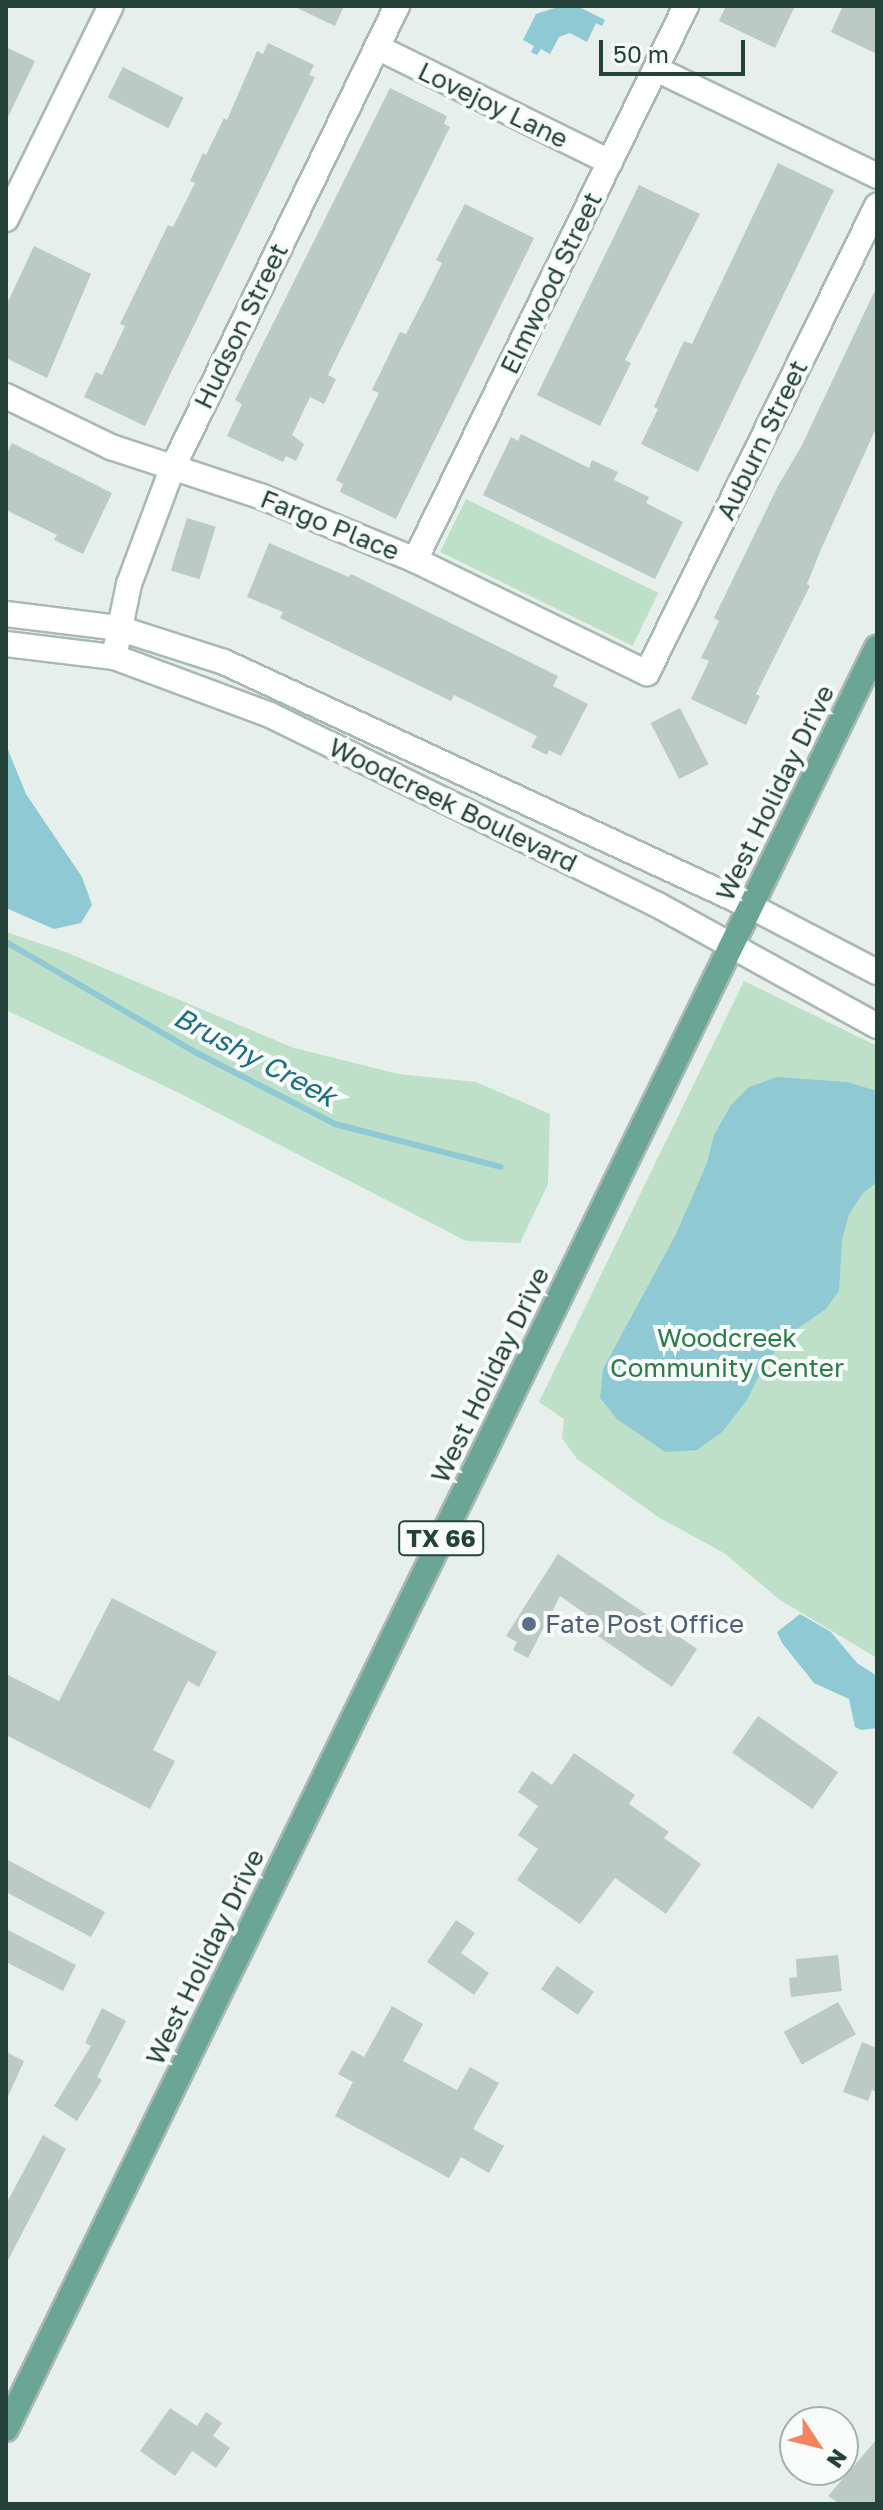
<!DOCTYPE html>
<style>
body{margin:0}
#map{position:relative;width:883px;height:2510px;overflow:hidden;background:#e6efeb;font-family:"Golos Text",sans-serif}
div>[style]{position:absolute}
.green>*{inset:0;background:#bfe0c8;transform-origin:0 0}
.water>*{inset:0;background:#8ec9d4}
.stream>*{height:6px;margin:-3px;padding:0 3px;transform-origin:3px;border-radius:3px;background:#8ec9d4}
.building>*{inset:0;background:#bbcac4;transform-origin:0 0}
.roads{filter:drop-shadow(2px 0 #a8b8b2) drop-shadow(-2px 0 #a8b8b2) drop-shadow(0 2px #a8b8b2) drop-shadow(0 -2px #a8b8b2)}
.street>*{height:24px;margin:-12px;padding:0 12px;transform-origin:12px;border-radius:12px;background:#fff}
.secondary>*{height:24px;margin:-12px;padding:0 12px;transform-origin:12px;border-radius:12px;background:#fff}
.primary>*{height:24px;margin:-12px;padding:0 12px;transform-origin:12px;border-radius:12px;background:#6aa596}
.dots>*{width:22px;height:22px;translate:-50% -50%;box-sizing:border-box;border:4px solid #f7fbf9;border-radius:50%}
span{translate:-50% -50%;white-space:nowrap;text-align:center;line-height:1.15;-webkit-text-stroke:8px #f7fbf9;paint-order:stroke}
.shield-label span{padding:2px 6px;background:#f7fbf9;border:2px solid;border-radius:6px;-webkit-text-stroke-width:0}
.shield-label{font-size:24px;color:#24423a;font-weight:700}
.street-label{font-size:26px;color:#24423a}
.park-label{font-size:26px;color:#2d7a4b}
.service-label{font-size:26px;color:#4e5e75}
.left{translate:0 -50%;text-align:left}
.water-label{font-size:28px;color:#1c6f80;font-style:italic}
.frame{position:absolute;inset:0;border:8px solid #24423a;pointer-events:none}
.north{position:absolute;left:779px;top:2406px;width:80px;height:80px;box-sizing:border-box;background:#f7fbf9;border:2px solid #a3b1ad;border-radius:50%;rotate:125deg;font-size:22px;font-weight:700;line-height:32px;text-align:center;color:#24423a}
.north::after{content:'';display:block;margin:auto;width:28px;height:36px;background:#f4845f;clip-path:polygon(50% 0,100% 100%,50% 72%,0 100%)}
.scale{position:absolute;left:599px;top:40px;width:146px;height:36px;box-sizing:border-box;border:4px solid #24423a;border-top:0;padding-left:10px;font-size:24px;line-height:28px;white-space:nowrap;color:#24423a;-webkit-text-stroke:6px #f7fbf9;paint-order:stroke}
</style>
<div id="map">
<div class="green">
<div style="left:466px;top:499px;width:214px;height:59px;rotate:26deg"></div>
<div style="clip-path:polygon(6px 932px,68px 953px,294px 1048px,398px 1074px,476px 1082px,550px 1114px,548px 1184px,520px 1243px,466px 1241px,181px 1094px,6px 1010px)"></div>
<div style="clip-path:polygon(744px 981px,877px 1046px,877px 1658px,780px 1600px,724px 1553px,658px 1517px,577px 1459px,562px 1438px,564px 1419px,539px 1402px)"></div>
</div>
<div class="water">
<div style="clip-path:polygon(561px 6px,577px 6px,605px 20px,602px 26px,596px 23px,587px 42px,570px 33px,559px 37px,550px 54px,541px 49px,537px 55px,531px 52px,534px 46px,523px 40px,536px 14px)"></div>
<div style="clip-path:polygon(6px 745px,26px 794px,82px 877px,92px 905px,81px 923px,54px 929px,6px 908px)"></div>
<div style="clip-path:polygon(777px 1077px,847px 1082px,877px 1091px,877px 1182px,863px 1193px,849px 1214px,842px 1240px,839px 1291px,826px 1309px,791px 1333px,765px 1363px,747px 1400px,722px 1432px,697px 1450px,665px 1452px,617px 1419px,600px 1398px,603px 1369px,676px 1234px,707px 1163px,714px 1135px,731px 1105px,749px 1087px)"></div>
<div style="clip-path:polygon(800px 1614px,831px 1632px,857px 1663px,877px 1676px,877px 1728px,861px 1730px,855px 1727px,849px 1699px,814px 1683px,782px 1643px,777px 1632px)"></div>
</div>
<div class="stream">
<div style="left:6px;top:942px;width:221px;rotate:30.2deg"></div>
<div style="left:197px;top:1053px;width:155px;rotate:27.2deg"></div>
<div style="left:335px;top:1124px;width:171px;rotate:14.5deg"></div>
</div>
<div class="building">
<div style="clip-path:polygon(293px 6px,344px 6px,335px 26px)"></div>
<div style="clip-path:polygon(726px 6px,795px 6px,775px 48px,719px 21px)"></div>
<div style="clip-path:polygon(843px 6px,877px 6px,877px 54px,831px 32px)"></div>
<div style="clip-path:polygon(268px 43px,314px 65px,309px 75px,315px 77px,145px 426px,84px 397px,96px 372px,102px 375px,125px 326px,120px 324px,168px 225px,173px 227px,195px 183px,190px 181px,203px 153px,206px 155px,224px 118px,227px 120px,257px 51px,263px 54px)"></div>
<div style="clip-path:polygon(6px 47px,35px 61px,6px 121px)"></div>
<div style="left:123px;top:67px;width:68px;height:34px;rotate:27deg"></div>
<div style="clip-path:polygon(390px 88px,447px 116px,444px 124px,450px 127px,328px 375px,336px 379px,324px 404px,310px 397px,292px 435px,304px 444px,296px 461px,286px 456px,283px 462px,227px 436px,242px 404px,235px 400px)"></div>
<div style="clip-path:polygon(778px 163px,834px 190px,698px 472px,641px 444px,658px 409px,654px 407px,671px 369px,684px 341px,692px 344px)"></div>
<div style="clip-path:polygon(639px 185px,700px 214px,625px 360px,631px 363px,600px 426px,537px 395px)"></div>
<div style="clip-path:polygon(465px 204px,534px 238px,396px 519px,340px 492px,343px 484px,336px 480px,379px 393px,372px 390px,400px 332px,406px 334px,422px 303px,442px 263px,436px 260px)"></div>
<div style="clip-path:polygon(34px 246px,91px 274px,47px 378px,6px 358px,6px 306px)"></div>
<div style="clip-path:polygon(877px 286px,877px 426px,822px 547px,807px 584px,810px 586px,756px 694px,760px 696px,746px 725px,691px 699px,709px 661px,701px 658px,719px 621px,714px 618px,778px 486px,801px 447px)"></div>
<div style="clip-path:polygon(521px 434px,589px 468px,592px 460px,618px 472px,614px 480px,649px 497px,646px 503px,683px 522px,655px 579px,483px 495px,511px 437px,518px 441px)"></div>
<div style="clip-path:polygon(12px 443px,112px 493px,83px 554px,54px 540px,57px 535px,6px 510px,6px 455px)"></div>
<div style="left:187px;top:518px;width:30px;height:55px;rotate:17deg"></div>
<div style="clip-path:polygon(269px 543px,349px 577px,351px 574px,558px 676px,553px 686px,588px 704px,561px 756px,549px 750px,547px 755px,531px 747px,537px 736px,491px 713px,454px 695px,451px 701px,280px 618px,283px 612px,247px 597px)"></div>
<div style="left:680px;top:708px;width:63px;height:33px;rotate:63deg"></div>
<div style="clip-path:polygon(558px 1554px,697px 1649px,672px 1687px,589px 1630px,596px 1621px,560px 1596px,528px 1658px,513px 1650px,517px 1642px,506px 1636px)"></div>
<div style="clip-path:polygon(112px 1598px,217px 1652px,199px 1687px,188px 1681px,153px 1750px,175px 1761px,150px 1809px,6px 1735px,6px 1674px,59px 1701px)"></div>
<div style="left:758px;top:1716px;width:98px;height:45px;rotate:35deg"></div>
<div style="clip-path:polygon(574px 1753px,635px 1795px,629px 1804px,669px 1832px,664px 1838px,701px 1864px,666px 1914px,615px 1878px,580px 1924px,517px 1880px,538px 1849px,518px 1835px,538px 1806px,518px 1792px,532px 1771px,552px 1785px)"></div>
<div style="clip-path:polygon(6px 1859px,105px 1912px,91px 1937px,6px 1892px)"></div>
<div style="clip-path:polygon(456px 1920px,475px 1933px,461px 1953px,489px 1973px,474px 1995px,427px 1962px)"></div>
<div style="clip-path:polygon(6px 1929px,76px 1965px,63px 1991px,6px 1962px)"></div>
<div style="clip-path:polygon(838px 1955px,842px 1991px,791px 1997px,789px 1978px,797px 1977px,796px 1959px)"></div>
<div style="left:557px;top:1966px;width:45px;height:28px;rotate:35deg"></div>
<div style="left:838px;top:2002px;width:37px;height:62px;rotate:61deg"></div>
<div style="clip-path:polygon(392px 2006px,423px 2024px,403px 2061px,457px 2090px,470px 2067px,499px 2083px,473px 2129px,504px 2146px,489px 2173px,461px 2157px,449px 2178px,335px 2116px,353px 2082px,338px 2074px,352px 2050px,364px 2057px)"></div>
<div style="clip-path:polygon(102px 2008px,126px 2021px,97px 2077px,102px 2080px,77px 2121px,54px 2106px,91px 2046px,85px 2043px)"></div>
<div style="clip-path:polygon(862px 2042px,877px 2048px,877px 2092px,872px 2090px,868px 2101px,843px 2092px)"></div>
<div style="clip-path:polygon(6px 2052px,24px 2061px,6px 2101px)"></div>
<div style="clip-path:polygon(43px 2135px,66px 2149px,6px 2264px,6px 2204px)"></div>
<div style="clip-path:polygon(170px 2408px,197px 2426px,206px 2412px,222px 2423px,213px 2436px,230px 2448px,216px 2468px,192px 2451px,175px 2476px,140px 2451px)"></div>
<div style="clip-path:polygon(877px 2439px,877px 2504px,840px 2504px,828px 2496px)"></div>
</div>
<div class="roads">
<div class="street">
<div style="left:377px;top:47px;width:260px;rotate:26.3deg"></div>
<div style="left:656px;top:69px;width:246px;rotate:25.8deg"></div>
<div style="left:6px;top:219px;width:237px;rotate:-63.8deg"></div>
<div style="left:6px;top:396px;width:117px;rotate:25.9deg"></div>
<div style="left:111px;top:447px;width:157px;rotate:18.2deg"></div>
<div style="left:260px;top:496px;width:168px;rotate:22.4deg"></div>
<div style="left:415px;top:560px;width:258px;rotate:26deg"></div>
<div style="left:647px;top:673px;width:521px;rotate:-63.78deg"></div>
<div style="left:415px;top:560px;width:617px;rotate:-63.93deg"></div>
<div style="left:114px;top:657px;width:75px;rotate:-78.4deg"></div>
<div style="left:129px;top:584px;width:123px;rotate:-69.5deg"></div>
<div style="left:172px;top:469px;width:515px;rotate:-64.08deg"></div>
</div>
<div class="secondary">
<div style="left:6px;top:614px;width:113px;rotate:7.1deg"></div>
<div style="left:118px;top:628px;width:111px;rotate:17.8deg"></div>
<div style="left:224px;top:662px;width:580px;rotate:24.89deg"></div>
<div style="left:750px;top:906px;width:143px;rotate:27.5deg"></div>
<div style="left:6px;top:644px;width:109px;rotate:6.9deg"></div>
<div style="left:114px;top:657px;width:166px;rotate:20.4deg"></div>
<div style="left:270px;top:715px;width:430px;rotate:26.1deg"></div>
<div style="left:656px;top:904px;width:252px;rotate:28.9deg"></div>
</div>
<div class="primary">
<div style="left:6px;top:2429px;width:1983px;rotate:-63.94deg"></div>
</div>
</div>
<div class="dots">
<div style="left:529px;top:1624px;background:#5c6f8a"></div>
</div>
<div class="shield-label">
<span style="left:441px;top:1538px">TX 66</span>
</div>
<div class="street-label">
<span style="left:493px;top:105px;rotate:26deg">Lovejoy Lane</span>
<span style="left:551px;top:283px;rotate:-64deg">Elmwood Street</span>
<span style="left:241px;top:326px;rotate:-64deg">Hudson Street</span>
<span style="left:762px;top:440px;rotate:-64deg">Auburn Street</span>
<span style="left:330px;top:525px;rotate:22deg">Fargo Place</span>
<span style="left:775px;top:793px;rotate:-64deg">West Holiday Drive</span>
<span style="left:453px;top:805px;rotate:26deg">Woodcreek Boulevard</span>
<span style="left:490px;top:1375px;rotate:-64deg">West Holiday Drive</span>
<span style="left:205px;top:1957px;rotate:-64deg">West Holiday Drive</span>
</div>
<div class="park-label">
<span style="left:727px;top:1353px">Woodcreek<br>Community Center</span>
</div>
<div class="service-label">
<span class="left" style="left:545px;top:1624px">Fate Post Office</span>
</div>
<div class="water-label">
<span style="left:255px;top:1057px;rotate:28deg">Brushy Creek</span>
</div>
<div class="frame"></div>
<div class="north">N</div>
<div class="scale">50 m</div>
</div>
